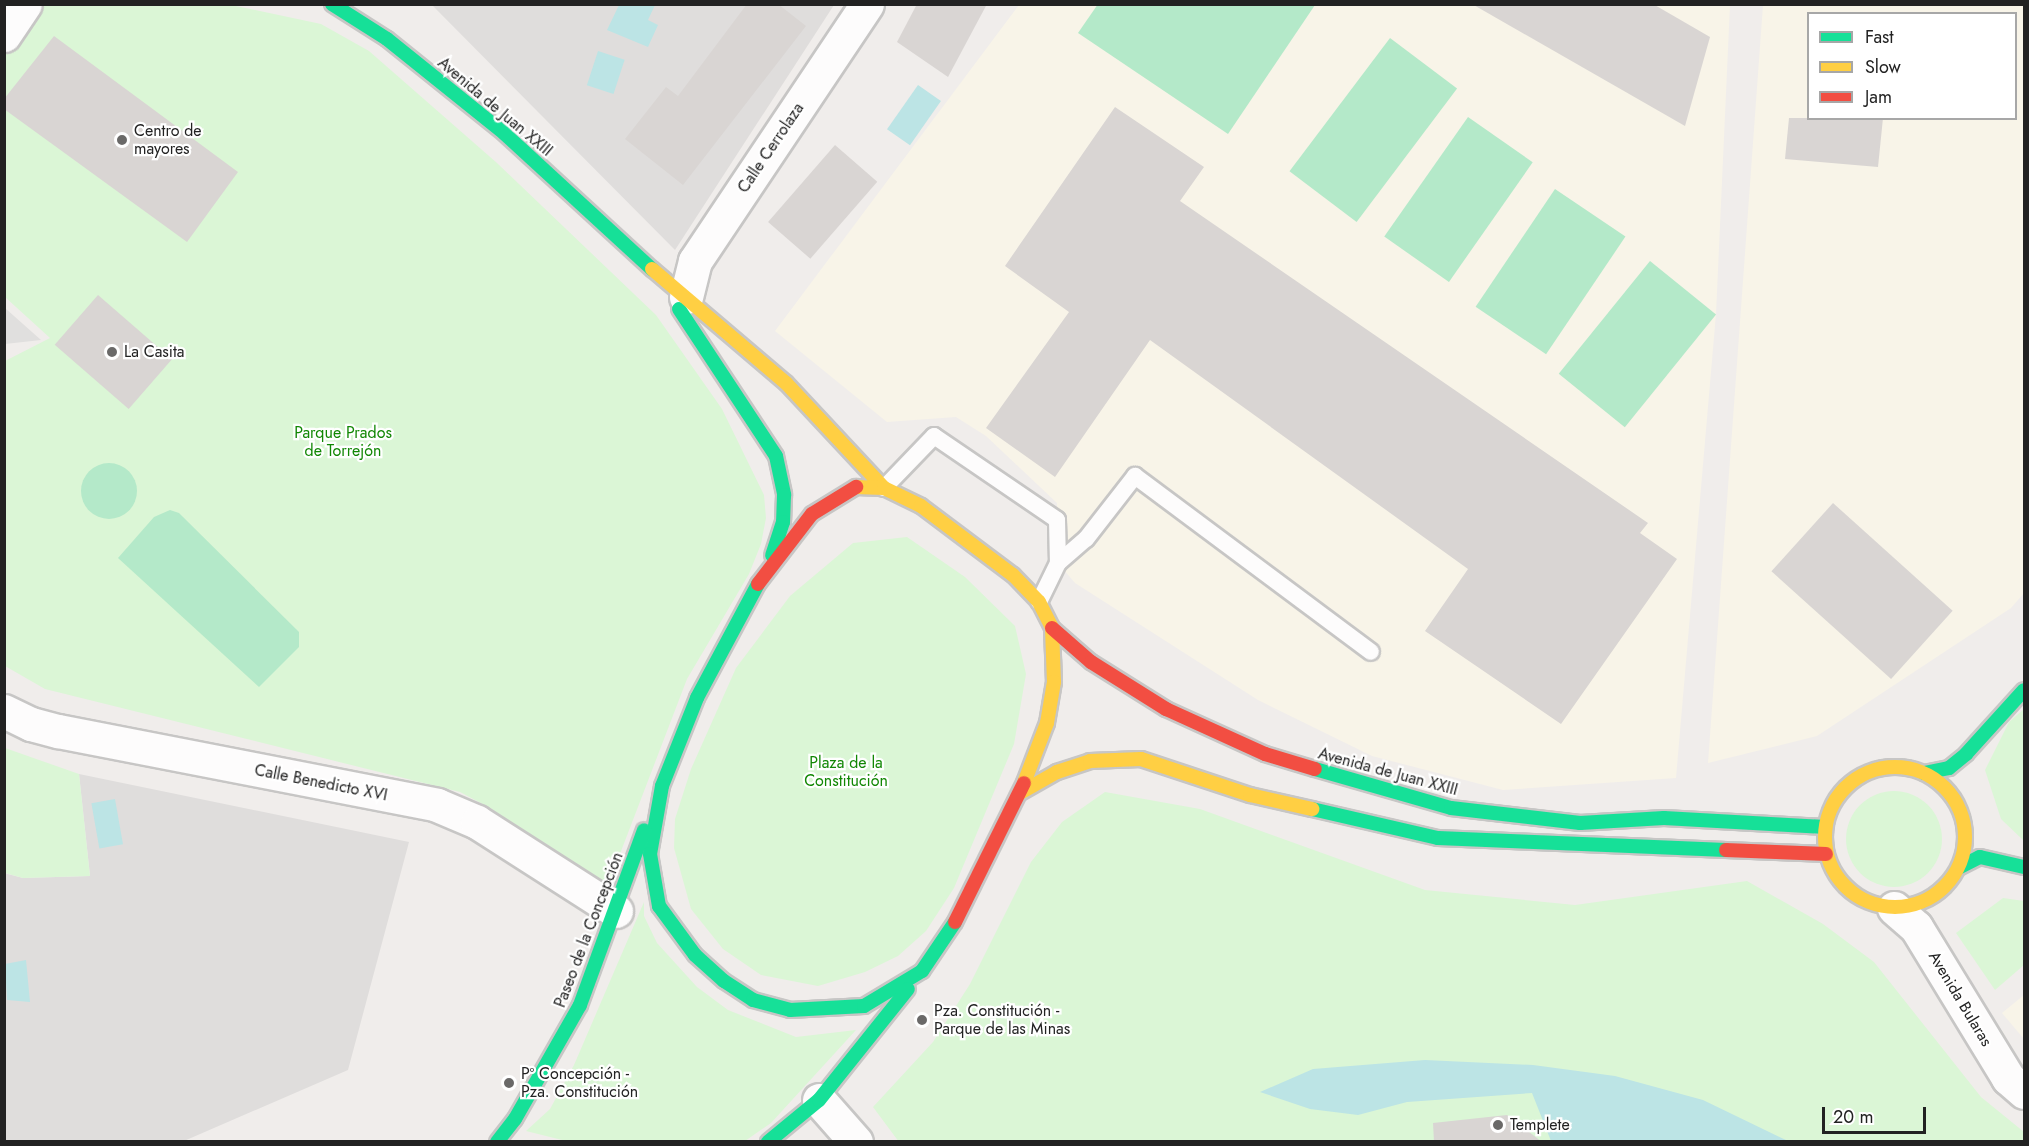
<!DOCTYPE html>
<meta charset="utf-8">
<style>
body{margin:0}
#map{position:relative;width:2029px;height:1146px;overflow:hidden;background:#f0edeb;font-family:Jost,sans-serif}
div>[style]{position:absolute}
.residential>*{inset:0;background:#dfdddc}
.education>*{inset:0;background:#f8f4e8}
.park>*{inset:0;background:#dbf6d6}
.round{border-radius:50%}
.pitch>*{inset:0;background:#b4e9c9;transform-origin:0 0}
.parking>*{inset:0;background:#e0dfde}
.water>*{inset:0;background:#bce4e5;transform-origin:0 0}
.building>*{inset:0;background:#d9d5d3;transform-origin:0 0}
.roads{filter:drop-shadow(2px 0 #c7c6c5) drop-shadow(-2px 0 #c7c6c5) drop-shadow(0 2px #c7c6c5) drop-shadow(0 -2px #c7c6c5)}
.lane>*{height:16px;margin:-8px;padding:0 8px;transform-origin:8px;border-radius:8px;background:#fdfcfc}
.street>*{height:33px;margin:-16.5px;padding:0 16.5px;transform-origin:16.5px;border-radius:16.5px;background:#fdfcfc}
.fast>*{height:14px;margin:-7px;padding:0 7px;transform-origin:7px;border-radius:7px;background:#16e098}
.slow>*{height:14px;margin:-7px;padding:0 7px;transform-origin:7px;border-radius:7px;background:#ffcf43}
.slow>.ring{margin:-7px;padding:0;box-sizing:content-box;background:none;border:14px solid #ffcf43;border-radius:50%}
.jam>*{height:14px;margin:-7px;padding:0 7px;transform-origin:7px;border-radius:7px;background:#f24e42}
.dots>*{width:16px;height:16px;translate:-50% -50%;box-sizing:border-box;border:3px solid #fff;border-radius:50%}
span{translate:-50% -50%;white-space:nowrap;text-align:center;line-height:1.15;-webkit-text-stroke:4.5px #fff;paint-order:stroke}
.street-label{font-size:16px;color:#222}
.poi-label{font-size:16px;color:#222}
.left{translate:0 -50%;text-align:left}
.park-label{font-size:16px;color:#118704}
.frame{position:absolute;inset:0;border:6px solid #222;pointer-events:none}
.legend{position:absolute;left:1807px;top:12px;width:210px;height:108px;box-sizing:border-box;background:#fff;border:2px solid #a7a7a7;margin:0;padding:8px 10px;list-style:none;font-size:18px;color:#222}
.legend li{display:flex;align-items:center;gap:12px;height:30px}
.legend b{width:30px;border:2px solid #a7a7a7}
.scale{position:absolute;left:1822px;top:1107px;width:104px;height:27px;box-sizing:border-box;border:3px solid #222;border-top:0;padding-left:8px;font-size:18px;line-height:21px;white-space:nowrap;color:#222;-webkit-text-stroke:4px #fff;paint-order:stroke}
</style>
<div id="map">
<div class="residential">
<div style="clip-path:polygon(432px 5px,834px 5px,675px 250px)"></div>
<div style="clip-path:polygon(79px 774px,409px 842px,348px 1070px,184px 1141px,5px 1141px,4px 873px,23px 878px,90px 876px)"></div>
</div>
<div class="education">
<div style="clip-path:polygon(1019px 5px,1730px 5px,1716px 314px,1676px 778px,1503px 790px,1372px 756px,1258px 700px,1075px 583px,1058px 563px,1057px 503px,986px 436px,956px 417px,887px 422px,775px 331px)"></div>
<div style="clip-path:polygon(evenodd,1763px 5px,2024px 5px,2024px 593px,2011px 608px,1817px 736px,1708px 763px,1763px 5px,1808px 14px,2016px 14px,2016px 118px,1808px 118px,1808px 14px)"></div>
<div style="clip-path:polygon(2024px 995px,2024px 1039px,2002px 1013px)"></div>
</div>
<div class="park">
<div style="clip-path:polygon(39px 5px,231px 5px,321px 24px,369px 51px,497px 163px,656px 315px,722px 409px,764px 495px,766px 518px,761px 544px,749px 574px,687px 679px,605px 893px,492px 809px,460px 792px,45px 689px,5px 666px,5px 361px,50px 338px,5px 297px,4px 54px)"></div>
<div style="clip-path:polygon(907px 537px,965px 577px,1015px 626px,1026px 674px,1014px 744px,954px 888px,926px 931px,898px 956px,865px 972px,818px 986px,761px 975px,723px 949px,691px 909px,674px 848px,675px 819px,691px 769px,736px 668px,790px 596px,853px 543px)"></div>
<div style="clip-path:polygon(2024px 709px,2024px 841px,2001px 819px,1985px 770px,2009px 722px)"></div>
<div style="clip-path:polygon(5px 748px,79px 774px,90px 876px,23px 878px,5px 873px)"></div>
<div class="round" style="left:1846px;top:791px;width:96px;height:96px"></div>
<div style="clip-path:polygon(1105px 792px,1200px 809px,1425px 890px,1575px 905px,1747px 881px,1823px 924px,1874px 962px,1981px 1097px,2024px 1132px,2024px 1141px,899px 1142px,873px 1107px,933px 1042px,970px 984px,1031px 862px,1062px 822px)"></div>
<div style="clip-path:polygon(2003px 898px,2024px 901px,2024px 965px,1995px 990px,1956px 933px)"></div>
<div style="clip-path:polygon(644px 902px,644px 916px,657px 943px,697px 987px,728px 1010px,796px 1037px,856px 1030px,771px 1123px,745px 1141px,566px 1141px,526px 1131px,550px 1109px,574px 1065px)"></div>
</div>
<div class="pitch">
<div style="clip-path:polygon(1098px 4px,1315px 4px,1315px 5px,1228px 134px,1078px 33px)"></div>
<div style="left:1390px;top:38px;width:84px;height:167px;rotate:37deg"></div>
<div style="left:1468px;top:117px;width:79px;height:146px;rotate:35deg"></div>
<div style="left:1555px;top:189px;width:85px;height:142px;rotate:34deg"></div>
<div style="left:1650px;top:261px;width:85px;height:145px;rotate:39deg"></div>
<div class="round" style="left:81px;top:463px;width:56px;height:56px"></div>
<div style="clip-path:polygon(170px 510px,179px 513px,299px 632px,299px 647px,259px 687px,118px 558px,154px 517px)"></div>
</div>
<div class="parking">
<div style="clip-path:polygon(4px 308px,5px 308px,41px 340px,5px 344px)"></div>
</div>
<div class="water">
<div style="clip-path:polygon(619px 5px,655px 5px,648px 20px,658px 25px,648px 47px,607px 30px)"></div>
<div style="left:598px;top:51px;width:28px;height:36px;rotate:18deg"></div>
<div style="left:918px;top:85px;width:28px;height:54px;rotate:35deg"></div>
<div style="left:115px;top:799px;width:46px;height:24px;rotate:80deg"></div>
<div style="clip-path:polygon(26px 960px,30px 1002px,7px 1000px,5px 964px)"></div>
<div style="clip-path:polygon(1425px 1060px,1533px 1065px,1615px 1076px,1703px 1100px,1788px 1141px,1551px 1141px,1532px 1093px,1407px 1102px,1358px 1115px,1310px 1109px,1260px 1092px,1313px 1069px)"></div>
</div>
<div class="building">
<div style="clip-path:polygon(747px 4px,778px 4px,806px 26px,683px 185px,625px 139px,666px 87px,678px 96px)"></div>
<div style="clip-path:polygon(917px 4px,987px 4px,948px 77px,897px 42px)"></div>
<div style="clip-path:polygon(1472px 4px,1653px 4px,1710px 37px,1685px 126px)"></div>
<div style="clip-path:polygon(54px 36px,238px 172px,187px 242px,4px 109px,4px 99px)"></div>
<div style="clip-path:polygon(1115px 107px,1204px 167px,1180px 201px,1648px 523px,1640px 533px,1677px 559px,1561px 724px,1425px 631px,1468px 569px,1150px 340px,1055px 477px,986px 428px,1069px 312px,1005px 266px)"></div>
<div style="clip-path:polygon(1789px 118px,1883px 118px,1878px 167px,1785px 159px)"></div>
<div style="left:835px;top:145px;width:56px;height:102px;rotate:41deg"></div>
<div style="left:98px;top:295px;width:98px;height:66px;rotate:41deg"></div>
<div style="left:1833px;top:503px;width:161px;height:92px;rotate:42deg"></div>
<div style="clip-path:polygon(1507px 1115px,1542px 1142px,1434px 1142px,1433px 1123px)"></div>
</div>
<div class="roads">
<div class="lane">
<div style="left:884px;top:488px;width:72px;rotate:-46.1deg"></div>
<div style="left:934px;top:436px;width:149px;rotate:34.3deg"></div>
<div style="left:1057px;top:520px;width:43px;rotate:88.7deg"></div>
<div style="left:1058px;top:563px;width:43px;rotate:116deg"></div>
<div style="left:1058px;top:563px;width:37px;rotate:-41deg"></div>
<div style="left:1086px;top:539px;width:80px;rotate:-52.1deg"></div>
<div style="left:1135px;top:476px;width:294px;rotate:36.7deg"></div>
</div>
<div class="street">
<div style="left:4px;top:35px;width:37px;rotate:-56deg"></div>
<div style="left:686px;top:297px;width:37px;rotate:-76deg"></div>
<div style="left:695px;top:261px;width:309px;rotate:-56.2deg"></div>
<div style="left:4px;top:711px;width:30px;rotate:26deg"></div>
<div style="left:31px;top:724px;width:28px;rotate:15deg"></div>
<div style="left:58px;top:731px;width:386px;rotate:11deg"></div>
<div style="left:437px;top:805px;width:43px;rotate:23deg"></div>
<div style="left:477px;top:822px;width:165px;rotate:32.6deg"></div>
<div style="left:1894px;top:908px;width:29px;rotate:41deg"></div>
<div style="left:1916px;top:927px;width:177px;rotate:58.6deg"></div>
<div style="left:2008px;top:1078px;width:21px;rotate:41deg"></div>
<div style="left:819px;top:1100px;width:56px;rotate:48.6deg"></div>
</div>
<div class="fast">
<div style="left:332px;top:4px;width:65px;rotate:32.5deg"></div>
<div style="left:387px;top:39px;width:151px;rotate:38.8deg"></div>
<div style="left:505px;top:134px;width:200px;rotate:42.6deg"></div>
<div style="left:679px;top:309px;width:176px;rotate:56.6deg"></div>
<div style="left:776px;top:456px;width:40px;rotate:78deg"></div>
<div style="left:784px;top:495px;width:27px;rotate:92deg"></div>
<div style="left:783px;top:522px;width:35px;rotate:108deg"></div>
<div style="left:758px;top:584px;width:129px;rotate:118.2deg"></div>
<div style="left:697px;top:698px;width:95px;rotate:111.7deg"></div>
<div style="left:662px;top:786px;width:69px;rotate:100deg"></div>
<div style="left:650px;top:854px;width:53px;rotate:80.2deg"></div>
<div style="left:659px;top:906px;width:61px;rotate:53.7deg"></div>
<div style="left:695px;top:955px;width:39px;rotate:42deg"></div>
<div style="left:724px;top:981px;width:35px;rotate:33deg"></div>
<div style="left:753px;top:1000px;width:38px;rotate:15deg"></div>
<div style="left:790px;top:1010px;width:74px;rotate:-3.1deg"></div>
<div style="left:864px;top:1006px;width:68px;rotate:-31.1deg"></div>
<div style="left:922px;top:971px;width:59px;rotate:-56deg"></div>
<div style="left:1315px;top:769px;width:141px;rotate:16deg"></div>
<div style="left:1451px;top:808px;width:130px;rotate:6.6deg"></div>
<div style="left:1580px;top:823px;width:84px;rotate:-3.4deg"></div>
<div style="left:1664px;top:818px;width:161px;rotate:3.2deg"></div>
<div style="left:1924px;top:773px;width:25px;rotate:-11deg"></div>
<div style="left:1949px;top:768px;width:22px;rotate:-39deg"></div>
<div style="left:1966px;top:754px;width:86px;rotate:-47.8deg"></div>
<div style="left:1312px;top:809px;width:129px;rotate:13deg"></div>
<div style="left:1438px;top:838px;width:288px;rotate:2.4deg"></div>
<div style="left:1960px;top:867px;width:22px;rotate:-27deg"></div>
<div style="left:1980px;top:857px;width:45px;rotate:12.8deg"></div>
<div style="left:497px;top:1142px;width:29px;rotate:-52deg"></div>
<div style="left:515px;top:1119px;width:131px;rotate:-60.3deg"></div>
<div style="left:580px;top:1005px;width:186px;rotate:-69.9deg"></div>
<div style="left:768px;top:1142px;width:66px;rotate:-39.5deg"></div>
<div style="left:819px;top:1100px;width:142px;rotate:-51.3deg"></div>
</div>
<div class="slow">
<div style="left:652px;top:269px;width:176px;rotate:40.4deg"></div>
<div style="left:786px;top:383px;width:144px;rotate:47deg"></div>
<div style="left:856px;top:487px;width:28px;rotate:2deg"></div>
<div style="left:884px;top:488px;width:41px;rotate:25.9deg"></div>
<div style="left:921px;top:506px;width:115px;rotate:36.9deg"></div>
<div style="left:1013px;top:575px;width:37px;rotate:46deg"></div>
<div style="left:1039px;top:602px;width:29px;rotate:63deg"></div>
<div style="left:1052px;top:628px;width:54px;rotate:87.9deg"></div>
<div style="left:1054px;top:682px;width:42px;rotate:99.7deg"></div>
<div style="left:1047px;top:723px;width:64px;rotate:111deg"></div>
<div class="ring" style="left:1825px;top:767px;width:126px;height:126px"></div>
<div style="left:1020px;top:793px;width:43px;rotate:-29.6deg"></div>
<div style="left:1057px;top:772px;width:35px;rotate:-18deg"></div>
<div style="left:1090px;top:761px;width:51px;rotate:-2.2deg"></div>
<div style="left:1141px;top:759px;width:115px;rotate:18.3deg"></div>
<div style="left:1250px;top:795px;width:64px;rotate:12.7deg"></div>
</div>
<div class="jam">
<div style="left:758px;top:584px;width:88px;rotate:-52.4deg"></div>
<div style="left:812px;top:514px;width:52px;rotate:-31.5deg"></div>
<div style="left:1052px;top:628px;width:52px;rotate:41.1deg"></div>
<div style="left:1091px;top:662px;width:89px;rotate:32.1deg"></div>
<div style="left:1166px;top:709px;width:109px;rotate:24.4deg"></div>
<div style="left:1265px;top:754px;width:52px;rotate:16.7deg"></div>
<div style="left:1726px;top:850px;width:100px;rotate:2.3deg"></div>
<div style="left:955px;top:922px;width:155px;rotate:-63.6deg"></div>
</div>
</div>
<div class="dots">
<div style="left:122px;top:140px;background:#6a6968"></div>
<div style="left:112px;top:352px;background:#6a6968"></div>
<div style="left:922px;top:1020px;background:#6a6968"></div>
<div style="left:509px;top:1083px;background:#6a6968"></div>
<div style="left:1498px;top:1125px;background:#6a6968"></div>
</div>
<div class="street-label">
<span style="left:495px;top:107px;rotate:40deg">Avenida de Juan XXIII</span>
<span style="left:771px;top:148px;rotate:-56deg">Calle Cerrolaza</span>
<span style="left:1388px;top:772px;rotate:15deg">Avenida de Juan XXIII</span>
<span style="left:321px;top:783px;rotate:11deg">Calle Benedicto XVI</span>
<span style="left:589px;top:930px;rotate:-69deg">Paseo de la Concepción</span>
<span style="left:1960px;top:999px;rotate:59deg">Avenida Bularas</span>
</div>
<div class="poi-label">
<span class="left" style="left:134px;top:140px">Centro de<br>mayores</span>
<span class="left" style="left:124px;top:352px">La Casita</span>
<span class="left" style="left:934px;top:1020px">Pza. Constitución -<br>Parque de las Minas</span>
<span class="left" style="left:521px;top:1083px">Pº Concepción -<br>Pza. Constitución</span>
<span class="left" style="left:1510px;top:1125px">Templete</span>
</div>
<div class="park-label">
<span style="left:343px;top:442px">Parque Prados<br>de Torrejón</span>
<span style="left:846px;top:772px">Plaza de la<br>Constitución</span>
</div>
<div class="frame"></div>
<ul class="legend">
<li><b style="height:8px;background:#16e098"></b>Fast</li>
<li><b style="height:8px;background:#ffcf43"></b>Slow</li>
<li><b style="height:8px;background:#f24e42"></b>Jam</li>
</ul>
<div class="scale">20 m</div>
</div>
